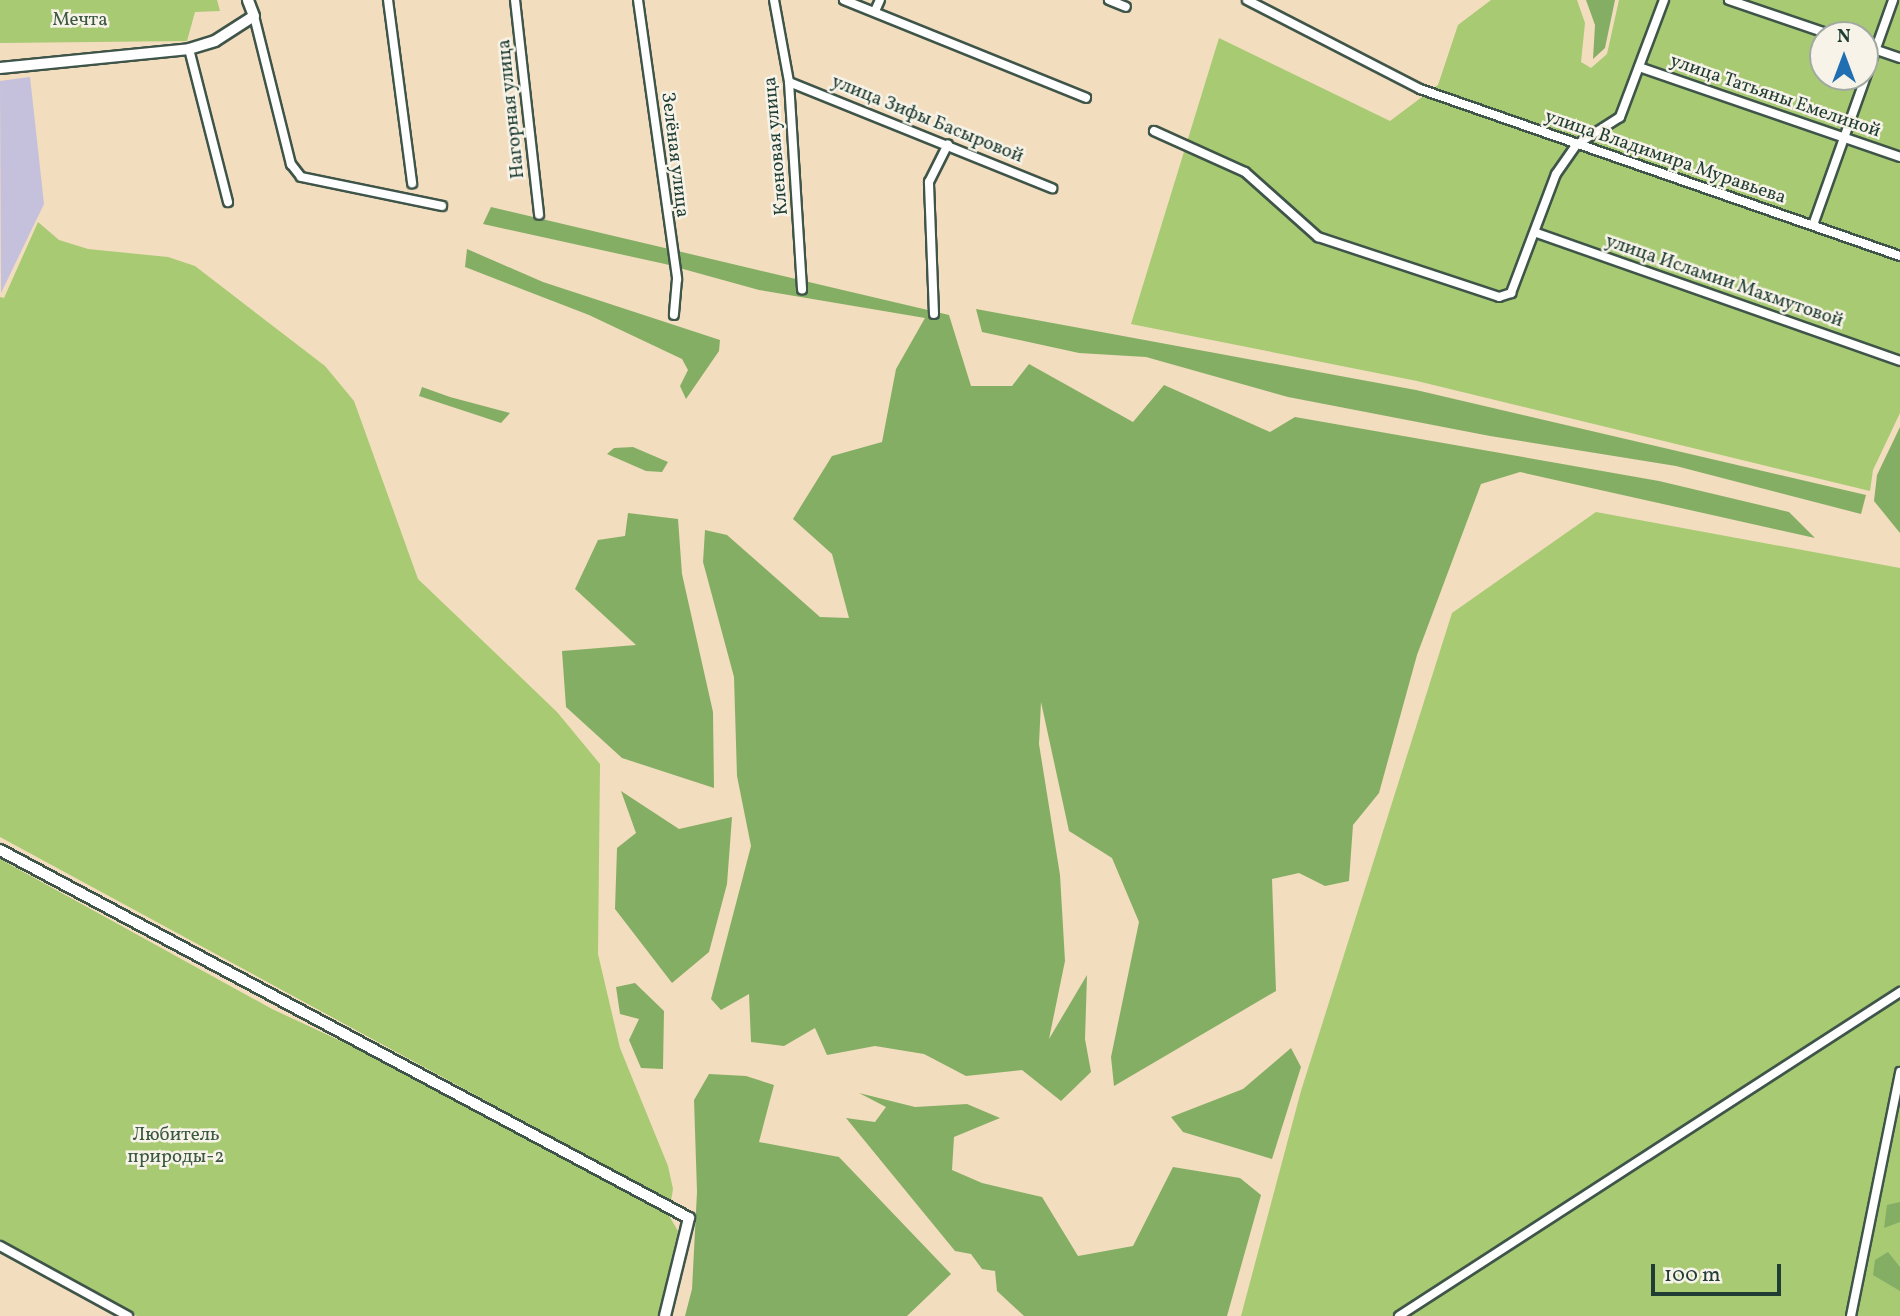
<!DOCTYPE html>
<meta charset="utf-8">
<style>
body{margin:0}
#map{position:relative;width:1900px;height:1316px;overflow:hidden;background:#f2ddbe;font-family:Vollkorn,serif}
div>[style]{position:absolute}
.industrial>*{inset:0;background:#c5c0db}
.green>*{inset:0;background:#a7ca73}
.forest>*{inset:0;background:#85ae65}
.roads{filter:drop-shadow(2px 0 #3f5549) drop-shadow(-2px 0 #3f5549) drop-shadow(0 2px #3f5549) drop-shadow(0 -2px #3f5549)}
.street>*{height:8px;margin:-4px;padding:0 4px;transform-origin:4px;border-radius:4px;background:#fff}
.secondary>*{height:10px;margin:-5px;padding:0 5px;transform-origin:5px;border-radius:5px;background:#fff}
span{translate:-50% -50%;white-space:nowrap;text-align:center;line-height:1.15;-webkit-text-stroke:5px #f7f3e8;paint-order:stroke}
.park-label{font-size:19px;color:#3a5941}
.street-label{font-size:19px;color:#1f3d34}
.north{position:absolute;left:1809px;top:21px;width:70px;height:70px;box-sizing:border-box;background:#f7f3e8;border:2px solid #a1aaa0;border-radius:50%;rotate:0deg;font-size:19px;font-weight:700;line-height:28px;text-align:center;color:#1f3d34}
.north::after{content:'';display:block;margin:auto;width:24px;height:32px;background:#1f6fb2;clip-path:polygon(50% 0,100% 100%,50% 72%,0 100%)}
.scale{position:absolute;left:1651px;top:1264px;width:130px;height:32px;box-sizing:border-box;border:4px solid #1f3d34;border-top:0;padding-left:9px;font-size:21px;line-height:24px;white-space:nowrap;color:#1f3d34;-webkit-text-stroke:5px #f7f3e8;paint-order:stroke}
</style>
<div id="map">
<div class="industrial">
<div style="clip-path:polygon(30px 77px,44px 204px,1px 293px,0 81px)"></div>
</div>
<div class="green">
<div style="clip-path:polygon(0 0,217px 0,220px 11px,195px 12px,187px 41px,0 43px)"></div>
<div style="clip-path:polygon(evenodd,1491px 0,1577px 0,1585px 23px,1581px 62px,1591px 68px,1607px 54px,1619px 0,1900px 0,1900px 413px,1873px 470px,1870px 491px,1417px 381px,1131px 324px,1219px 38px,1390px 121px,1438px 85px,1458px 25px,1491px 0,1823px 35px,1865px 35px,1865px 77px,1823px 77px,1823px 35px)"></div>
<div style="clip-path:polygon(38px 222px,59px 240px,88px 249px,168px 257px,195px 266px,325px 366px,354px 401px,418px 579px,557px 712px,600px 764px,598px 954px,620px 1048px,668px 1166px,673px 1189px,671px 1201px,0 837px,0 297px,4px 298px)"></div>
<div style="clip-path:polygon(1596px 512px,1900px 568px,1900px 1316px,1241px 1316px,1301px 1091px,1452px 613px)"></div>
<div style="clip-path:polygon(0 859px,272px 1009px,375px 1057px,668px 1214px,678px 1231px,658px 1316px,137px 1316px,0 1242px)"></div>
</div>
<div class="forest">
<div style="clip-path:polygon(1586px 0,1615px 0,1605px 48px,1593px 59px,1595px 25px)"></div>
<div style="clip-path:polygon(491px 207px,949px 315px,971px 386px,1012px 386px,1029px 364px,1133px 422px,1164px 385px,1270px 432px,1295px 417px,1659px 481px,1789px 512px,1815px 538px,1520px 472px,1481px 484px,1417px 655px,1379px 793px,1353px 825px,1349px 881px,1325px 886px,1299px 873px,1272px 879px,1276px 991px,1114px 1086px,1111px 1057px,1139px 922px,1112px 858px,1069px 831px,1041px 702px,1039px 744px,1060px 875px,1065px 961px,1049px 1039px,1087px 975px,1085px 1039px,1091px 1072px,1061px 1101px,1022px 1070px,966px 1076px,924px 1054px,875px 1046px,827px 1055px,815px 1028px,784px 1046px,751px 1042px,749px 994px,721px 1010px,711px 999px,751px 846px,737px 776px,734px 677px,703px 562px,705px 530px,727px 535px,820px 617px,849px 618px,832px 554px,793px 519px,832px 456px,882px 442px,896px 369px,925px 318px,759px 290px,665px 264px,483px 224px)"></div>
<div style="clip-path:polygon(467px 249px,543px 282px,720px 340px,719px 351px,686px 399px,680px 386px,688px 370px,682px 359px,589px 315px,465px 267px)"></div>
<div style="clip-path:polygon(976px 309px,1416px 390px,1866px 495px,1861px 514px,1676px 466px,1490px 436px,1288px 397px,1146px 357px,1079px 353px,982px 332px)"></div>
<div style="clip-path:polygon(422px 387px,450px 397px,510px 413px,501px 423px,419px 396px)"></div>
<div style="clip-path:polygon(1900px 427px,1900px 533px,1874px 501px,1877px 475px)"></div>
<div style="clip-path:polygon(633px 447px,668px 462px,662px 472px,646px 471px,607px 454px,614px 448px)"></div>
<div style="clip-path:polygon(628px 513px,678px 519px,682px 574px,713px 712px,714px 788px,622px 758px,566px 707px,562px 651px,636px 645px,575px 589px,598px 540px,625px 536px)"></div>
<div style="clip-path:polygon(621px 791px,679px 829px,732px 817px,727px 884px,709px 952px,672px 983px,615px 909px,617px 848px,636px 833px)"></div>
<div style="clip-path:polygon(635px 983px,664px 1011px,663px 1069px,641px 1068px,629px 1040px,639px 1019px,620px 1014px,616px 987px)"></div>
<div style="clip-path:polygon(1291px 1048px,1301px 1067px,1272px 1159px,1183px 1132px,1171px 1117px,1243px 1089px)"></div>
<div style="clip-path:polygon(709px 1074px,746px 1076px,774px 1085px,759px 1142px,839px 1157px,951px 1274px,907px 1316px,685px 1316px,692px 1289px,697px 1192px,694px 1100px)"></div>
<div style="clip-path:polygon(859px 1093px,915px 1107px,967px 1104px,1000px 1118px,954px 1137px,952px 1170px,982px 1183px,1042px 1197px,1078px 1256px,1133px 1246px,1173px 1167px,1240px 1178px,1261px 1195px,1227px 1316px,1024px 1316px,997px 1291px,995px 1271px,982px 1269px,971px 1254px,955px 1251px,846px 1118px,875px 1122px,886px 1107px)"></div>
<div style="clip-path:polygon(1900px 1202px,1900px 1222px,1884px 1228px,1887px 1205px)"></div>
<div style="clip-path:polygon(1888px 1252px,1900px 1267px,1900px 1291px,1873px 1275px,1875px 1260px)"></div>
</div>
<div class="roads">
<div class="street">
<div style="left:388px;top:0;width:185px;rotate:82.5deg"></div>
<div style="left:515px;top:0;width:216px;rotate:83.6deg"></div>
<div style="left:638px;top:0;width:282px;rotate:82deg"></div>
<div style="left:677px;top:279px;width:36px;rotate:95deg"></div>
<div style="left:774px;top:0;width:83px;rotate:79.6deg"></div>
<div style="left:789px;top:82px;width:208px;rotate:86.4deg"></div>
<div style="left:844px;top:0;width:261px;rotate:22deg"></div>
<div style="left:1109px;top:0;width:18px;rotate:22deg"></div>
<div style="left:1247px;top:0;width:195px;rotate:27.2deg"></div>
<div style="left:1420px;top:89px;width:508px;rotate:19.18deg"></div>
<div style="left:1729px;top:0;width:109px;rotate:18.8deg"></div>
<div style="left:875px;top:11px;width:12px;rotate:-66deg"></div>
<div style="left:254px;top:16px;width:153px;rotate:76deg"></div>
<div style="left:291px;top:164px;width:16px;rotate:52deg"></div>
<div style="left:301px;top:177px;width:144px;rotate:11.6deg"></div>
<div style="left:1865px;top:46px;width:37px;rotate:19deg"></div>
<div style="left:189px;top:49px;width:158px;rotate:75.7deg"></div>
<div style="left:1639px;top:67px;width:276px;rotate:19deg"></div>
<div style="left:789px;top:82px;width:284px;rotate:22deg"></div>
<div style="left:1154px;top:131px;width:100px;rotate:24.3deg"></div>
<div style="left:1245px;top:172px;width:98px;rotate:41.7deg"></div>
<div style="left:1318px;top:237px;width:191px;rotate:18.3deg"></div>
<div style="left:1499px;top:297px;width:13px;rotate:-18deg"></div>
<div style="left:1511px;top:293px;width:127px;rotate:-69.3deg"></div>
<div style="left:1556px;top:174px;width:35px;rotate:-55deg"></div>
<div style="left:1576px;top:145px;width:52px;rotate:-32.5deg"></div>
<div style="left:1620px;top:117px;width:125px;rotate:-69.4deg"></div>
<div style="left:1813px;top:225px;width:239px;rotate:-70.4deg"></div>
<div style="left:1537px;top:233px;width:385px;rotate:19.4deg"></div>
<div style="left:934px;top:314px;width:132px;rotate:-92.2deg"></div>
<div style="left:929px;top:182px;width:42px;rotate:-63.4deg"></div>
<div style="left:0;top:1246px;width:146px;rotate:28.7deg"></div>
<div style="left:1399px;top:1316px;width:597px;rotate:-32.89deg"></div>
<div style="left:1851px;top:1316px;width:249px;rotate:-78.6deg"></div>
</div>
<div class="secondary">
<div style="left:0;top:68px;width:190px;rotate:-5.7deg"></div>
<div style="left:189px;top:49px;width:27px;rotate:-17deg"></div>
<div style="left:215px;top:41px;width:46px;rotate:-32.7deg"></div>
<div style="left:254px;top:16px;width:17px;rotate:-111deg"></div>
<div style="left:0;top:850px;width:781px;rotate:28.11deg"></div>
<div style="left:689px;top:1218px;width:101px;rotate:103.8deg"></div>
</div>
</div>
<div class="park-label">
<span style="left:80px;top:21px">Мечта</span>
<span style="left:176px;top:1147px">Любитель<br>природы-2</span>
</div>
<div class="street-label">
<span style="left:1775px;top:97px;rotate:19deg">улица Татьяны Емелиной</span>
<span style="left:512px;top:109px;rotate:-96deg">Нагорная улица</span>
<span style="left:927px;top:120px;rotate:22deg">улица Зифы Басыровой</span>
<span style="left:777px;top:146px;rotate:-95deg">Кленовая улица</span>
<span style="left:674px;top:155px;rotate:83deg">Зелёная улица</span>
<span style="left:1665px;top:158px;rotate:19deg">улица Владимира Муравьева</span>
<span style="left:1724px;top:282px;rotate:19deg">улица Исламии Махмутовой</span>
</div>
<div class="north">N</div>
<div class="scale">100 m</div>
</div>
